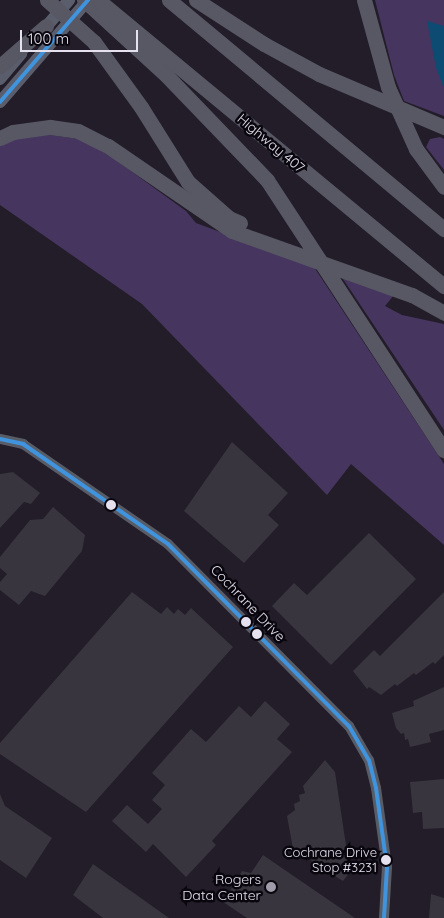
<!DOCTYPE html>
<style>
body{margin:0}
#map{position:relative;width:444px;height:918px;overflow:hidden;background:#221d28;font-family:Quicksand,sans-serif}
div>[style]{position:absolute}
.green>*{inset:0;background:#46355e}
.water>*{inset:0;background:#0e4b72}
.building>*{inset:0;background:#38353e}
.minor>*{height:10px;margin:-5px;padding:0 5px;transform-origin:5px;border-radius:5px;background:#585c67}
.major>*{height:12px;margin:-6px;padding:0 6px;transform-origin:6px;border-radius:6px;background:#5a5d6b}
.highway>*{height:15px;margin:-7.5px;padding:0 7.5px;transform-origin:7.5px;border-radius:7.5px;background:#585864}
.bus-1>*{height:4px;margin:-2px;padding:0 2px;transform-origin:2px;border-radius:2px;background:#4094de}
.dots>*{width:14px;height:14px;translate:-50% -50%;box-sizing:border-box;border:2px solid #09060e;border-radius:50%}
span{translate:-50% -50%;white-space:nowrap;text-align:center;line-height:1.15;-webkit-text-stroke:5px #09060e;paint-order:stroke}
.bus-label{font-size:13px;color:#e6e1ef}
.right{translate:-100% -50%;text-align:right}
.street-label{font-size:14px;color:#e6e1ef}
.poi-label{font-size:14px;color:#e6e1ef}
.scale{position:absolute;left:20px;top:30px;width:118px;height:22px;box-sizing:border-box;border:2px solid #e6e1ef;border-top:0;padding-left:6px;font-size:15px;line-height:18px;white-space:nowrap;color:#e6e1ef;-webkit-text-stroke:4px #09060e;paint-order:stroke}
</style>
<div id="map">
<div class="green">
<div style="clip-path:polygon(375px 0,444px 0,444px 116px,404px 101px,394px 75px)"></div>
<div style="clip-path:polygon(42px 134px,80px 139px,113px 158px,186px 211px,196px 223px,314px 267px,444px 464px,444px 545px,351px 464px,327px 495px,142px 304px,0 205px,0 142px)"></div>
<div style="clip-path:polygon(440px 137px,444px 139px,444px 170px,426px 147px,430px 139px)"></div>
<div style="clip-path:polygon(341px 276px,394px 295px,385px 306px,402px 315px,444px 324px,444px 430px)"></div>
</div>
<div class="water">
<div style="clip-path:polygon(427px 21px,444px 26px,444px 88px,436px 68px)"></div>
</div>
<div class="building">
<div style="clip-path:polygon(232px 442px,288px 493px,268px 515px,279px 525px,244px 563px,184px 511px)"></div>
<div style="clip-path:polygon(13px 472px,40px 493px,31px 504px,24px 502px,0 528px,0 474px)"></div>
<div style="clip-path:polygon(53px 507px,85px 535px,82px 551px,45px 596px,31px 591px,19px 605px,0 590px,0 582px,7px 574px,0 568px,0 557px,30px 520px,43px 519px)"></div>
<div style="clip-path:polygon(369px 533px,416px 579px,331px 665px,272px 606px,294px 583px,307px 595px)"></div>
<div style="clip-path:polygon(132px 592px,161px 614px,167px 607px,174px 614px,178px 609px,185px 615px,191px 608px,233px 647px,86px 812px,0 754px,0 743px)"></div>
<div style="clip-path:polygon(444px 592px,444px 655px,435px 664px,433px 662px,416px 675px,414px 673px,397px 686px,395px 684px,381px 695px,369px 687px,367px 689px,353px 671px,374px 650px,380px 656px)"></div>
<div style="clip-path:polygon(444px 687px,444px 730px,429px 734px,431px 742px,410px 747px,408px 739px,405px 740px,404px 733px,401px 734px,396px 728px,392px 713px,414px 706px,413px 701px)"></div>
<div style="clip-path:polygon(265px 701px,290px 724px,277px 739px,292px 752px,212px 841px,216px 845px,186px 877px,153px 844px,146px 852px,112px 821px,127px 805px,148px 824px,162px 809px,152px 800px,165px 785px,152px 773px,191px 729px,206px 742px,239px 706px,251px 717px)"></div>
<div style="clip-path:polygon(325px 760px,335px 772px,350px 872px,343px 881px,312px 862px,309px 850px,293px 849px,287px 816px,295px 810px,294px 804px,300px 801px,299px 795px,305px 793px,303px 786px)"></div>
<div style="clip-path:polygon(444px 779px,444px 828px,423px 829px,422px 812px,413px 813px,410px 782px)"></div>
<div style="clip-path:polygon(0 794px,5px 806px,52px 838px,26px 878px,0 860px)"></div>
<div style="clip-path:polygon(263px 855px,355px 918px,247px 918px,223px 902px,242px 871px,251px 873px)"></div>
<div style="clip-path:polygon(93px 864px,169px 918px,103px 918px,73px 895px)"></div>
<div style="clip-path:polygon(431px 894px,444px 898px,444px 918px,429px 918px)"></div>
</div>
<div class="minor">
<div style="left:0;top:439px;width:24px;rotate:12deg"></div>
<div style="left:23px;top:444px;width:176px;rotate:34.6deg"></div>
<div style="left:168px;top:544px;width:257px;rotate:45.2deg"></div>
<div style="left:349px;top:726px;width:39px;rotate:60deg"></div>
<div style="left:369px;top:760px;width:29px;rotate:76deg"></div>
<div style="left:376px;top:788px;width:80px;rotate:82.1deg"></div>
<div style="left:387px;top:867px;width:51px;rotate:93.4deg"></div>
</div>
<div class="major">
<div style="left:40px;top:34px;width:45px;rotate:-49.5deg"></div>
<div style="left:0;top:79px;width:33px;rotate:-50deg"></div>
<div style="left:0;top:102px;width:135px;rotate:-49.2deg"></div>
</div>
<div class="highway">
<div style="left:47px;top:0;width:63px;rotate:41.8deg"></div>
<div style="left:94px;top:42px;width:80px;rotate:54.1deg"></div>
<div style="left:141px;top:107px;width:89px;rotate:57.9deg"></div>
<div style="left:188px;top:182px;width:55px;rotate:41.3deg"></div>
<div style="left:229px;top:218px;width:12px;rotate:24deg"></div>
<div style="left:84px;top:0;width:111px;rotate:42.4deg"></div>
<div style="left:166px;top:75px;width:146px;rotate:46.1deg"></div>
<div style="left:267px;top:180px;width:323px;rotate:56.8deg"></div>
<div style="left:98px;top:0;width:449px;rotate:39.6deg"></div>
<div style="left:169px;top:0;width:358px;rotate:39.8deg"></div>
<div style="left:196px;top:0;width:81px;rotate:32.9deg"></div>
<div style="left:264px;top:44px;width:63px;rotate:28.6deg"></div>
<div style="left:319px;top:74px;width:136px;rotate:23deg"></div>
<div style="left:364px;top:0;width:90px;rotate:74.6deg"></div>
<div style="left:388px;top:87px;width:68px;rotate:65.7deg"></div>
<div style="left:416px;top:149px;width:47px;rotate:53.6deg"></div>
<div style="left:0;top:66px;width:61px;rotate:-41deg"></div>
<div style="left:0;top:138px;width:14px;rotate:-25deg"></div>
<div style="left:13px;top:132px;width:37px;rotate:-8deg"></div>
<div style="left:50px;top:127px;width:28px;rotate:8deg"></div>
<div style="left:78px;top:131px;width:34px;rotate:27deg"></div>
<div style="left:108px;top:146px;width:150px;rotate:34.4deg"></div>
<div style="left:232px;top:231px;width:191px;rotate:19.6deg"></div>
<div style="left:412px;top:295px;width:37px;rotate:29deg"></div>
</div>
<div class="bus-1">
<div style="left:0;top:102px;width:135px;rotate:-49.2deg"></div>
<div style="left:0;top:439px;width:24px;rotate:12deg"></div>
<div style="left:23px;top:444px;width:176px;rotate:34.6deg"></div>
<div style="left:168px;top:544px;width:257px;rotate:45.2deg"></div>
<div style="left:349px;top:726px;width:39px;rotate:60deg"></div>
<div style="left:369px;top:760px;width:29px;rotate:76deg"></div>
<div style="left:376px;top:788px;width:80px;rotate:82.1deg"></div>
<div style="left:387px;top:867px;width:51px;rotate:93.4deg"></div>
</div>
<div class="dots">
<div style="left:111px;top:505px;background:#e6e1ef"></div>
<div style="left:246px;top:622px;background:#e6e1ef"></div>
<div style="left:257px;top:634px;background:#e6e1ef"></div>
<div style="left:386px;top:860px;background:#e6e1ef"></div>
<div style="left:271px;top:887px;background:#a19ca9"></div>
</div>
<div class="bus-label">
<span class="right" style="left:377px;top:860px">Cochrane Drive<br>Stop #3231</span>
</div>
<div class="street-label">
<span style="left:271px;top:143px;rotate:40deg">Highway 407</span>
<span style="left:248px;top:603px;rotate:46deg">Cochrane Drive</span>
</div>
<div class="poi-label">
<span class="right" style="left:261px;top:887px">Rogers<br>Data Center</span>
</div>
<div class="scale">100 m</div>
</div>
